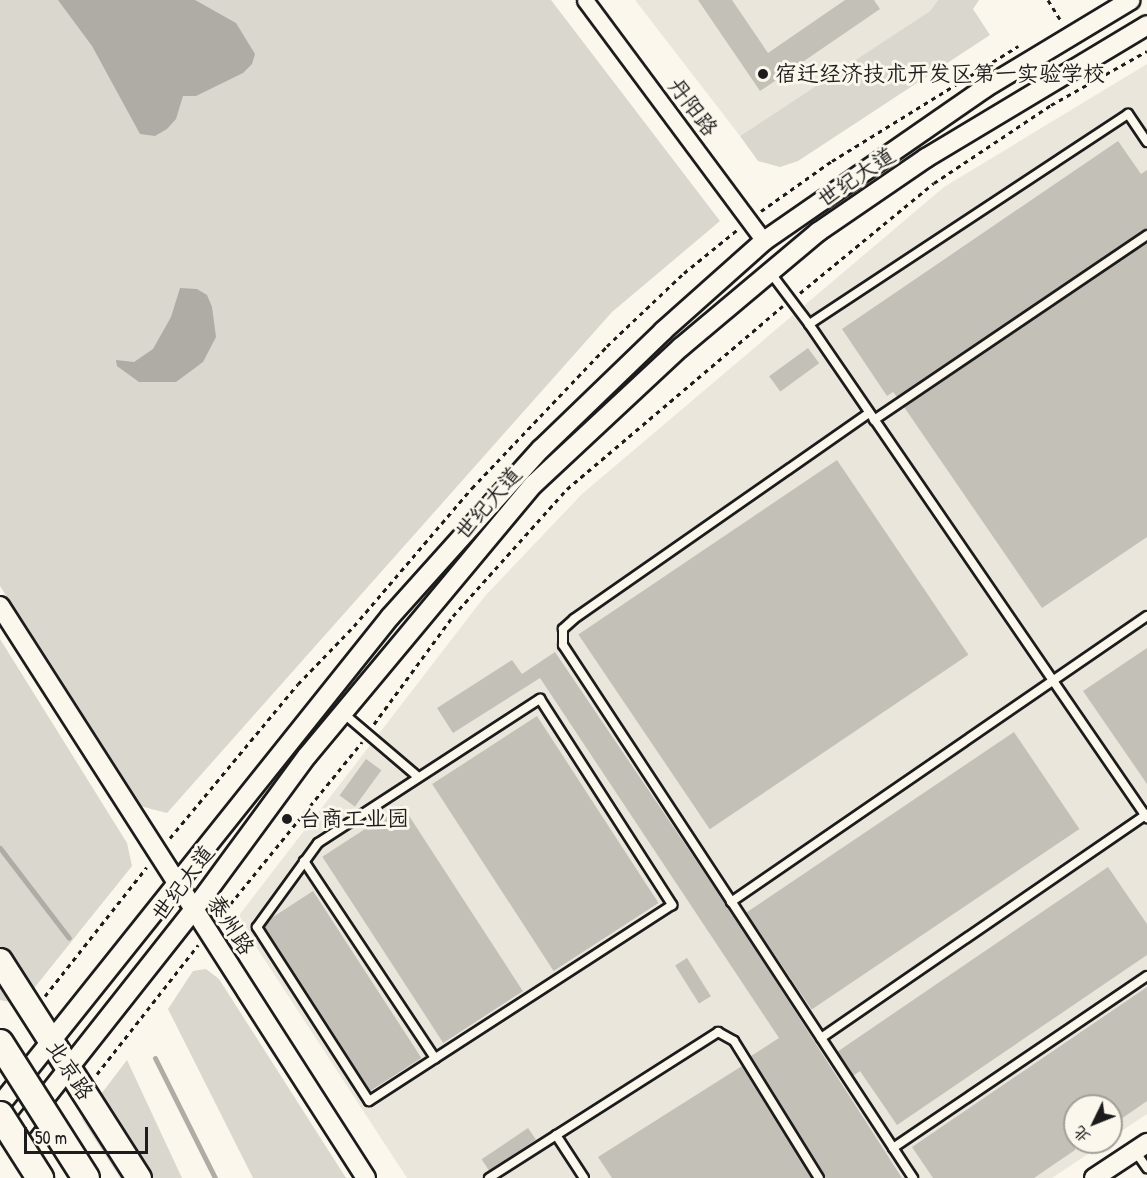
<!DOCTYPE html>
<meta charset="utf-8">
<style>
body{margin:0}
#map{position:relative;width:1147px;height:1178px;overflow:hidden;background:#fbf7ec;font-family:"Patrick Hand","LXGW WenKai TC",sans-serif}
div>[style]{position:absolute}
.built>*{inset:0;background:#eae6dc}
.green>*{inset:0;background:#dad7ce}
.water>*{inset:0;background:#afaca5}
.stream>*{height:5px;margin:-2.5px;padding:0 2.5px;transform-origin:2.5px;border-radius:2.5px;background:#afaca5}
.building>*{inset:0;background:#c3c0b8;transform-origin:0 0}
.path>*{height:3px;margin-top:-1.5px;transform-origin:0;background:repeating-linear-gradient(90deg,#1c1c1c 0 4.5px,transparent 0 9px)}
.roads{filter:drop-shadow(2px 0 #1c1c1c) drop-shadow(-2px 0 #1c1c1c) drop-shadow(0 2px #1c1c1c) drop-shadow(0 -2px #1c1c1c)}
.service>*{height:8px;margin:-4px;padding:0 4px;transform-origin:4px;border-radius:4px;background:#fbf7ec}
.minor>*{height:15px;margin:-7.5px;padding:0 7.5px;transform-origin:7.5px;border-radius:7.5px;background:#fbf7ec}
.tertiary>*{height:18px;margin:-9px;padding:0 9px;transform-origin:9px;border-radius:9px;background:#fbf7ec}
.primary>*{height:24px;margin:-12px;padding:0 12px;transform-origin:12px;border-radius:12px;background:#fbf7ec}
.bridges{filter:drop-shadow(2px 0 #1c1c1c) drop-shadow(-2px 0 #1c1c1c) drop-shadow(0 2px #1c1c1c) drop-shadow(0 -2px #1c1c1c)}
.trunk-bridge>*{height:26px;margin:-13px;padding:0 13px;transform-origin:13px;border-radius:13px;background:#fbf7ec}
.dots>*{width:16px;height:16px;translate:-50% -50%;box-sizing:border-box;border:3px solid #fbf7ec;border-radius:50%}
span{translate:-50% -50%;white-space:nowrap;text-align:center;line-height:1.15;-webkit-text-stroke:6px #fbf7ec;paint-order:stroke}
.poi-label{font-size:22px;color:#1c1c1c}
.left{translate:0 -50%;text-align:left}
.street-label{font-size:22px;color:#1c1c1c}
.north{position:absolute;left:1063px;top:1094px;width:60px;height:60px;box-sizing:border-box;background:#fbf7ec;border:2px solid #a29f99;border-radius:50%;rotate:227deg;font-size:16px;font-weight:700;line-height:24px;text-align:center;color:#1c1c1c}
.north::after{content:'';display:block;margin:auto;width:21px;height:27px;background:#1c1c1c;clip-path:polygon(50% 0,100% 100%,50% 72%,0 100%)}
.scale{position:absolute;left:24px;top:1127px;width:124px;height:27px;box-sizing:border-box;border:3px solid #1c1c1c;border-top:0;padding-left:8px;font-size:18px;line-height:21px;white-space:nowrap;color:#1c1c1c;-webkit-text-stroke:4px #fbf7ec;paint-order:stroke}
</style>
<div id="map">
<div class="built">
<div style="clip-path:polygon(635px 0,938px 0,930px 11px,740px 136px)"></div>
<div style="clip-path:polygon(1147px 64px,1147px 1114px,1111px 1138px,1111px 1106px,1075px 1106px,1075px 1142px,1106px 1142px,1052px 1178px,407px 1178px,240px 922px,240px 914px,485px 596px,582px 494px,944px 187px)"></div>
</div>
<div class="green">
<div style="clip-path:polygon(0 0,551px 0,720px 221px,612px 312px,167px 813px,136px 805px,0 586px)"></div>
<div style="clip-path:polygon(938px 0,979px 0,973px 9px,990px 35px,798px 161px,780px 167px,758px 161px,740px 136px,930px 11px)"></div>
<div style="clip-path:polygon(0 639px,127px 843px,132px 866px,27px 997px,15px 1003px,0 1000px)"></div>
<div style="clip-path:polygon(206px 969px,219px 979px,346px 1178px,253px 1178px,168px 1009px,193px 971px)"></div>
<div style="clip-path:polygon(127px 1060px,182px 1178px,120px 1178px,82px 1119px)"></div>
</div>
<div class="water">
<div style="clip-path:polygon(58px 0,195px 0,236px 23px,255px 54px,252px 64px,243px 73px,196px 96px,183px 96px,176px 119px,167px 129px,155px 136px,140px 134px,92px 46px)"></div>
<div style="clip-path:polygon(180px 288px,197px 289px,207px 295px,212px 307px,216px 337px,203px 362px,176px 382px,139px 382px,117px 366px,116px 360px,134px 362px,153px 349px,171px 317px)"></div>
</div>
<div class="stream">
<div style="left:0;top:848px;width:113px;rotate:52.5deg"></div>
<div style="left:155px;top:1058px;width:134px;rotate:63.4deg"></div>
</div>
<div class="building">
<div style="clip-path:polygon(698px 0,732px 0,768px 53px,845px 0,874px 0,880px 9px,760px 91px)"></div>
<div style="clip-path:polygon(1118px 141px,1141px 174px,1147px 170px,1147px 229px,897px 397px,893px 392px,887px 396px,842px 329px)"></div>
<div style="clip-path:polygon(1147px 242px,1147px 537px,1042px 608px,904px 407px)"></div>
<div style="left:808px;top:348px;width:19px;height:48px;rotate:54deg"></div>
<div style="left:837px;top:460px;width:235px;height:312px;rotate:56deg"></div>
<div style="clip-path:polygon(1147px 648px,1147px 784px,1083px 691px)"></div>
<div style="clip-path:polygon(555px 652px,737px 921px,902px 1178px,825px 1178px,751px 1056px,779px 1038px,540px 678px,453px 733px,437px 708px,512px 660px,522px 674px)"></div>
<div style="left:537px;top:716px;width:223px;height:125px;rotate:57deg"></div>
<div style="left:1014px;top:732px;width:117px;height:323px;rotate:56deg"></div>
<div style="left:366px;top:759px;width:19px;height:45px;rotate:36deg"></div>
<div style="left:402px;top:805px;width:222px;height:95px;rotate:57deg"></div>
<div style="clip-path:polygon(1108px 867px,1147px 924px,1147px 955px,897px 1125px,860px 1071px,853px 1076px,837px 1052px)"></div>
<div style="left:313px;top:891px;width:199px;height:61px;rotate:57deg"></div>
<div style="left:687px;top:958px;width:45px;height:14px;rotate:58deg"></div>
<div style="clip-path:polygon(1147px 987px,1147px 1101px,1111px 1126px,1111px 1106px,1075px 1106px,1075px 1150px,1034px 1178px,933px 1178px,912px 1147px)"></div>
<div style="clip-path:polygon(742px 1066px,812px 1178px,612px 1178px,598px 1157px)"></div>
<div style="left:528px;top:1128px;width:14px;height:56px;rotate:56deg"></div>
</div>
<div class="path">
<div style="left:1048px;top:0;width:26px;rotate:58deg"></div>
<div style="left:761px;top:211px;width:87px;rotate:-35.2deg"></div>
<div style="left:832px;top:161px;width:219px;rotate:-31.7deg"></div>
<div style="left:800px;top:293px;width:173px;rotate:-39.4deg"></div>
<div style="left:934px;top:183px;width:141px;rotate:-33.7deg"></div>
<div style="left:1051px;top:105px;width:110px;rotate:-29.4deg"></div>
<div style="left:374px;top:724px;width:134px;rotate:-53.8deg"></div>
<div style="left:453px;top:616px;width:171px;rotate:-48.1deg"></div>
<div style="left:567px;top:489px;width:283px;rotate:-40.3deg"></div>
<div style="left:170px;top:838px;width:200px;rotate:-50.3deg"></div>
<div style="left:298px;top:684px;width:81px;rotate:-46deg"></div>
<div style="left:354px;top:626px;width:182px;rotate:-49.5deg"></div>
<div style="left:472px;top:488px;width:196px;rotate:-46.4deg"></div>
<div style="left:607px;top:346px;width:106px;rotate:-43.5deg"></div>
<div style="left:684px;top:273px;width:68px;rotate:-39.1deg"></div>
<div style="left:219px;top:918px;width:227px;rotate:-50.9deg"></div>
<div style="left:45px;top:996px;width:164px;rotate:-51.7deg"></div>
<div style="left:97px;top:1074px;width:164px;rotate:-51.9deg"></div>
</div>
<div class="roads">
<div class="service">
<div style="left:1147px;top:142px;width:34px;rotate:-124deg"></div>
<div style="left:1128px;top:114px;width:382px;rotate:146.6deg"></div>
<div style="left:809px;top:324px;width:599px;rotate:55.62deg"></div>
<div style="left:770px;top:272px;width:65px;rotate:53.1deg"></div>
<div style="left:869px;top:413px;width:360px;rotate:145.1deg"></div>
<div style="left:574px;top:619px;width:15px;rotate:138deg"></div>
<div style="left:563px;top:629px;width:16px;rotate:90deg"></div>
<div style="left:563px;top:645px;width:638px;rotate:56.71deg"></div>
<div style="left:874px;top:420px;width:330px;rotate:-34.1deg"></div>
<div style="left:540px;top:699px;width:245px;rotate:57.3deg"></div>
<div style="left:672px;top:905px;width:361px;rotate:147.1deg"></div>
<div style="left:369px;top:1101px;width:207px;rotate:-122.8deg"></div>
<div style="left:257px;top:927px;width:104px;rotate:-54deg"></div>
<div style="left:318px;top:843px;width:265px;rotate:-33deg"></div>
<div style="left:343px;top:713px;width:97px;rotate:40.4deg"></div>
<div style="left:304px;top:861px;width:237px;rotate:56.4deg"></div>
<div style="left:731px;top:902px;width:505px;rotate:-34.51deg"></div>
<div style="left:821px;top:1038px;width:396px;rotate:-34.5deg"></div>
<div style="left:556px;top:1135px;width:51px;rotate:56.9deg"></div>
<div style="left:893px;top:1148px;width:307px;rotate:-34.1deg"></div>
<div style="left:1135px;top:1151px;width:21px;rotate:55deg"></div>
<div style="left:489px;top:1178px;width:272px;rotate:-32.5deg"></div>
<div style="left:718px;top:1032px;width:18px;rotate:29deg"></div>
<div style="left:734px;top:1041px;width:161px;rotate:58.2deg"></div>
</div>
<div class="minor">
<div style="left:585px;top:0;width:300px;rotate:53.4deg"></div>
</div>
<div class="tertiary">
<div style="left:0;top:606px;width:679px;rotate:57.39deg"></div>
<div style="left:0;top:1105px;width:625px;rotate:-51.37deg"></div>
<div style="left:390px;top:617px;width:226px;rotate:-48.1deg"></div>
<div style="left:541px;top:449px;width:170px;rotate:-44deg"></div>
<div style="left:663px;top:331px;width:135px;rotate:-41.7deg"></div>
<div style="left:764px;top:241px;width:269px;rotate:-34.7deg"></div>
<div style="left:985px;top:88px;width:170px;rotate:-31.1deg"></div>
<div style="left:0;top:1155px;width:311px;rotate:-51.7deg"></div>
<div style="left:193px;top:911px;width:192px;rotate:-53.7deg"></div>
<div style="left:307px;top:756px;width:354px;rotate:-50.2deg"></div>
<div style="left:534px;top:484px;width:201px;rotate:-43deg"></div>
<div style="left:681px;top:347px;width:179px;rotate:-40deg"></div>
<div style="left:818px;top:232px;width:131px;rotate:-34.4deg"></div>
<div style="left:926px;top:158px;width:258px;rotate:-31deg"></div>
<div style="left:1094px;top:1178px;width:64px;rotate:-33.4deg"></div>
</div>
<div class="primary">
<div style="left:0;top:961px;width:258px;rotate:57.4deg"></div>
<div style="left:0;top:1160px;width:22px;rotate:56deg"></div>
</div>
</div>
<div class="bridges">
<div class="trunk-bridge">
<div style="left:0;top:1043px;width:160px;rotate:57.5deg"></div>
<div style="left:0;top:1115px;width:75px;rotate:57.6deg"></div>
</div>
</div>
<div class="dots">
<div style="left:763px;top:74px;background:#1c1c1c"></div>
<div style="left:287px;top:819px;background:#1c1c1c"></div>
</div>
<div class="poi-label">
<span class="left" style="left:775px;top:74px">宿迁经济技术开发区第一实验学校</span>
<span class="left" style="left:299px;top:819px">台商工业园</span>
</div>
<div class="street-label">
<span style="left:693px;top:107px;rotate:53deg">丹阳路</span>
<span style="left:856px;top:177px;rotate:-34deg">世纪大道</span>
<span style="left:488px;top:503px;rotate:-49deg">世纪大道</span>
<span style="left:183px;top:883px;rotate:-53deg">世纪大道</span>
<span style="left:231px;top:925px;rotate:57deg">泰州路</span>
<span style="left:70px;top:1070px;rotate:57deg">北京路</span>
</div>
<div class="north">北</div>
<div class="scale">50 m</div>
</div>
